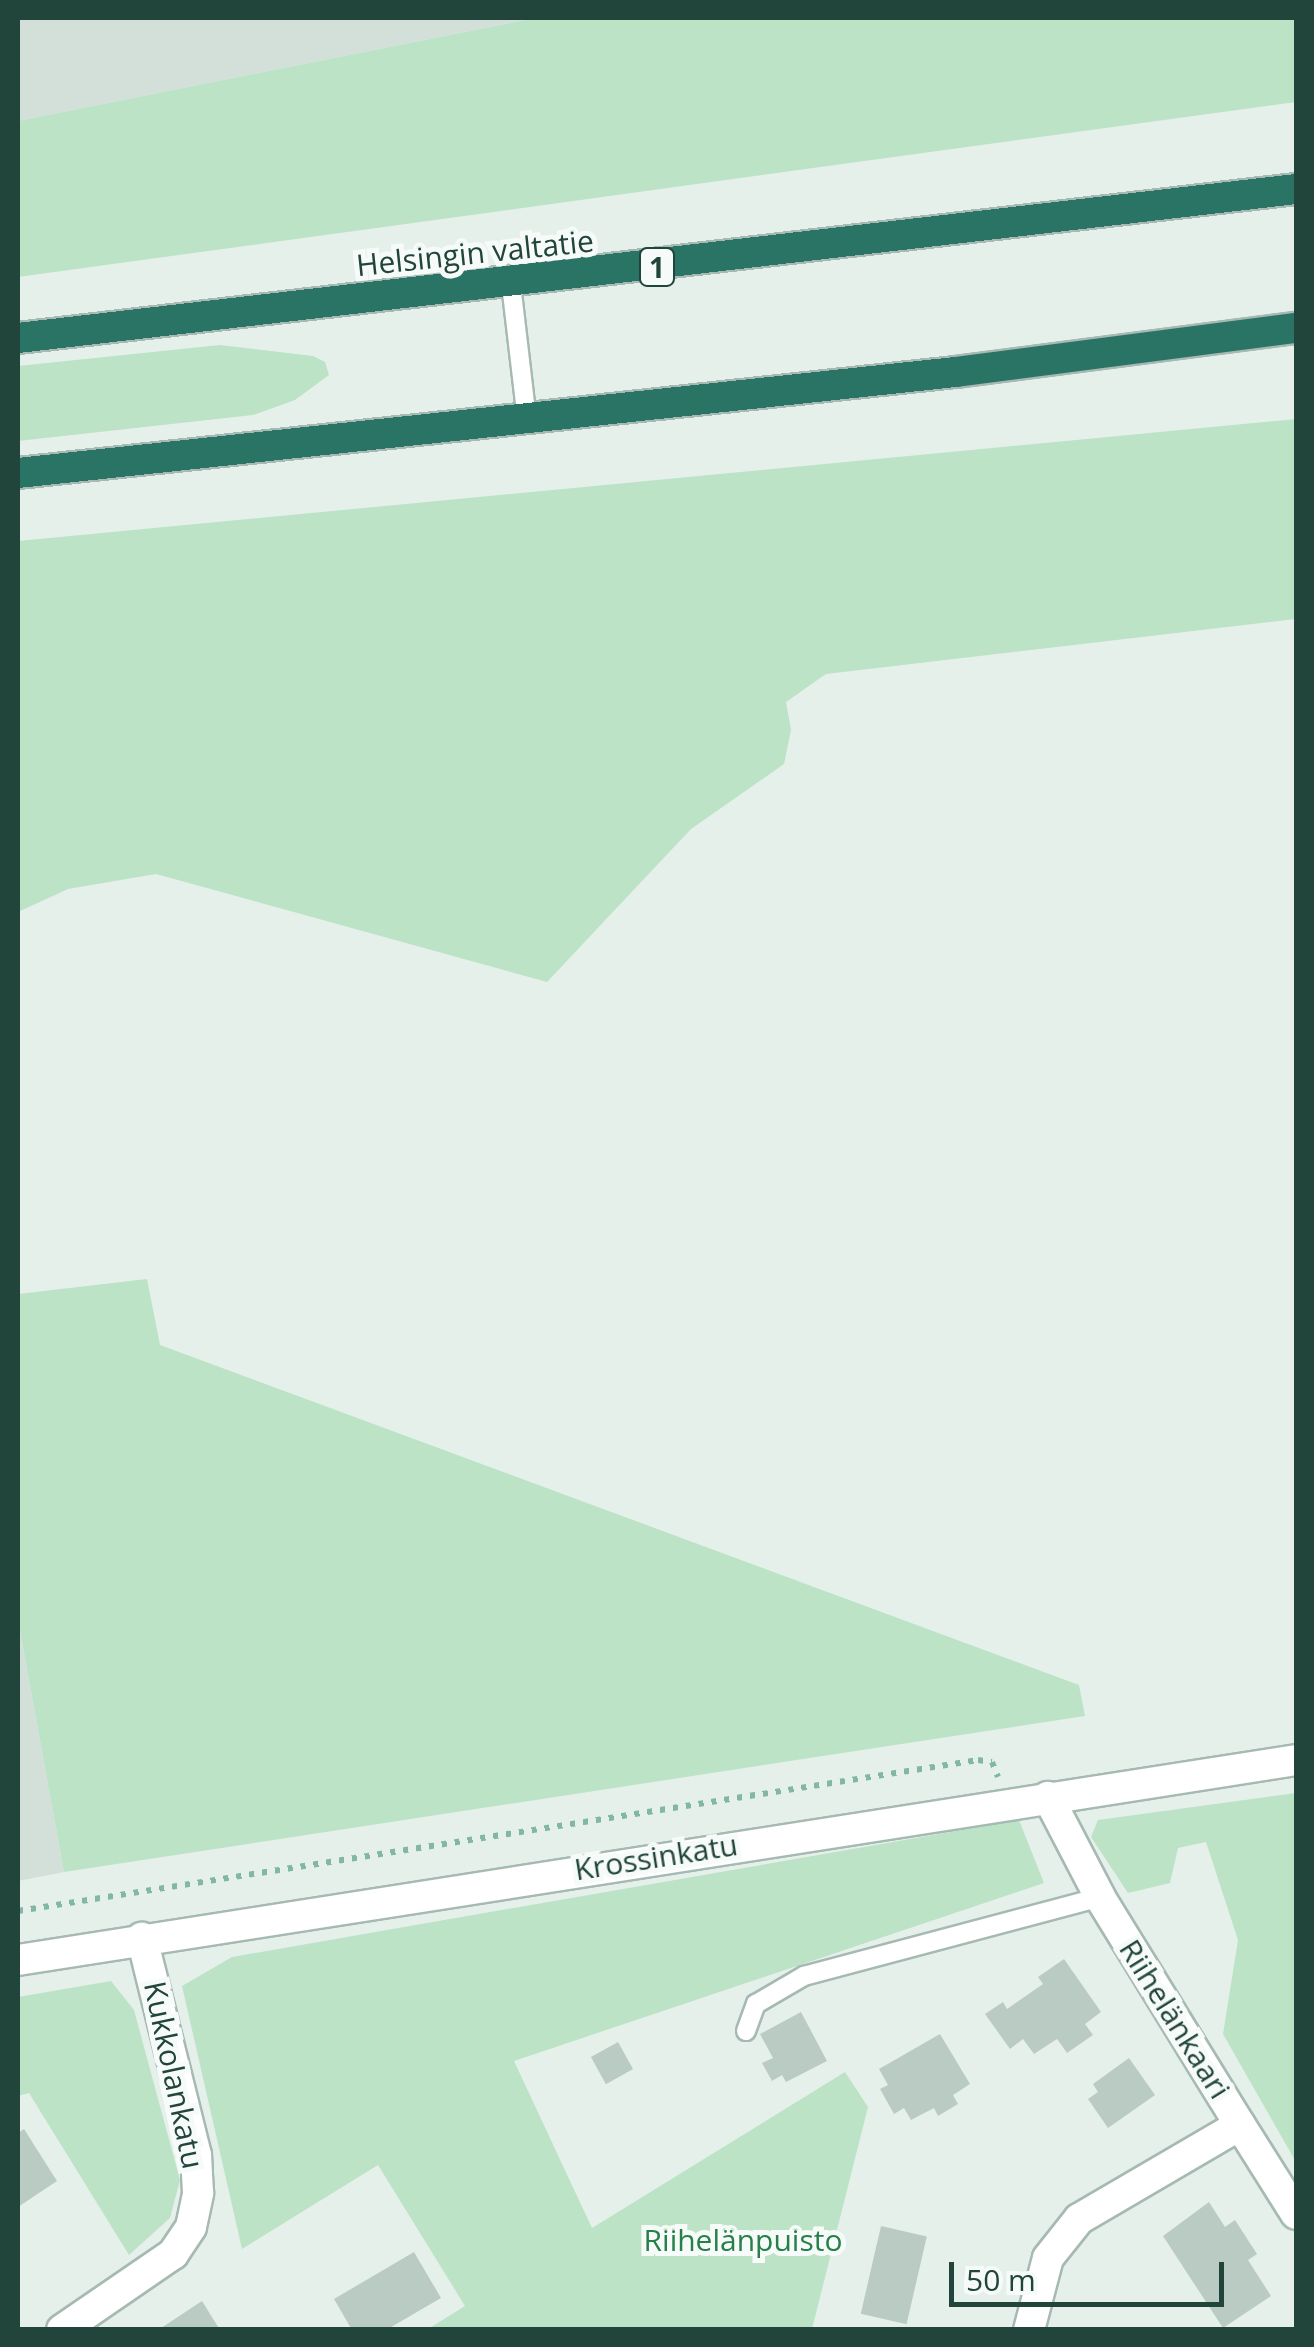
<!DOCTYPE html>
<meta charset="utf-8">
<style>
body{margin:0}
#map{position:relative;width:1314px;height:2347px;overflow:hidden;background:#e5f0eb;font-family:"Open Sans",sans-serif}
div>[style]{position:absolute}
.built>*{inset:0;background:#d3e0da}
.green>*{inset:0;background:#bce3c6}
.building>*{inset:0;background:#bacbc4;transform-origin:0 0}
.path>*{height:6px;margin-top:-3px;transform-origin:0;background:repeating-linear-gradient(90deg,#82b7a6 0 5px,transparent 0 13px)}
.roads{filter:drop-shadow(2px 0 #a6b9b3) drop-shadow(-2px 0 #a6b9b3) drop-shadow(0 2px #a6b9b3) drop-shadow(0 -2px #a6b9b3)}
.lane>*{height:18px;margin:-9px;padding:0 9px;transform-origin:9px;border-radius:9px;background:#fff}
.street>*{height:30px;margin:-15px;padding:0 15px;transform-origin:15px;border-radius:15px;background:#fff}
.secondary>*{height:30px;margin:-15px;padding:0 15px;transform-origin:15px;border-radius:15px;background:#fff}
.highway>*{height:30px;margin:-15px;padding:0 15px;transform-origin:15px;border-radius:15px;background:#2a7465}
span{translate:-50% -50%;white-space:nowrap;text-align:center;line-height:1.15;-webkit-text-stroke:10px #f6fbf9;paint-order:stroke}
.shield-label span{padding:2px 8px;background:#f6fbf9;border:2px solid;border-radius:8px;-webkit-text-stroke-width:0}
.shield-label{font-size:28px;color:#21443b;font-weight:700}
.street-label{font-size:30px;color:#21443b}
.park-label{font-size:30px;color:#268049}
.frame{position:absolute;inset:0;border:20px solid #21443b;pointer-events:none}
.scale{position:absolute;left:949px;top:2262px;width:275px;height:45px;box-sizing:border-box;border:5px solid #21443b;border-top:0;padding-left:12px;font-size:30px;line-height:35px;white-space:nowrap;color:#21443b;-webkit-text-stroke:8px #f6fbf9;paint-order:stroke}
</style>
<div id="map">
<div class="built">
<div style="clip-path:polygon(18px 18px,535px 18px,18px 121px)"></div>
<div style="clip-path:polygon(18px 1620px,64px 1872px,18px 1881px)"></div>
</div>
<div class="green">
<div style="clip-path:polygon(535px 18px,1296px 18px,1296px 102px,18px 277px,18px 121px)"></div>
<div style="clip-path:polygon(220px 345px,313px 356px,325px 362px,329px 375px,295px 400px,253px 415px,18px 441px,18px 366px)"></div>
<div style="clip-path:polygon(1296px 419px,1296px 619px,826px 674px,786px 702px,791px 730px,784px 764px,691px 829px,547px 982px,156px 874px,68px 889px,18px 912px,18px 541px)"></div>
<div style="clip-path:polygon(147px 1279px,160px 1345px,1079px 1685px,1085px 1716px,64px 1872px,18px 1620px,18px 1294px)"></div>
<div style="clip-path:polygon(1296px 1793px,1296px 2162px,1223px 2034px,1238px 1940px,1206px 1842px,1178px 1848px,1170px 1883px,1128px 1893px,1091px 1837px,1098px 1820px)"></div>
<div style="clip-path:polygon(1019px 1820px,1044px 1883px,514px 2061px,592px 2228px,845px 2072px,868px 2107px,812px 2329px,428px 2329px,465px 2306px,378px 2165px,242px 2249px,182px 1986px,232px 1957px)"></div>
<div style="clip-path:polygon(111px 1981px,134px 2010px,180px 2180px,170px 2218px,129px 2255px,29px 2093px,18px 2096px,18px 1997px)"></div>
</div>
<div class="building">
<div style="clip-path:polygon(1064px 1959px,1101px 2012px,1085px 2024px,1093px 2035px,1067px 2053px,1057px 2039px,1034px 2054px,1023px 2039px,1010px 2049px,985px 2014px,1003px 2002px,1007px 2009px,1043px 1984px,1038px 1977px)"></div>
<div style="clip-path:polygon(801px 2012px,827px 2061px,786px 2082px,782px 2075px,772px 2081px,762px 2063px,773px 2058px,760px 2034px)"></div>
<div style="clip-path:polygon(940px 2034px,970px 2084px,953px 2095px,958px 2104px,938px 2116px,934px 2108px,911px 2120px,904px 2108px,894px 2114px,880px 2089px,888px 2085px,879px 2069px)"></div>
<div style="left:618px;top:2042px;width:31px;height:31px;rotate:61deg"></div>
<div style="clip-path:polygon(1129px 2058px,1155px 2095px,1108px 2128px,1088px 2099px,1098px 2092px,1093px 2084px)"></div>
<div style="clip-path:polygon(24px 2129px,57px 2181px,18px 2207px,18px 2133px)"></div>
<div style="clip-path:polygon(1209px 2202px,1225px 2227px,1235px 2220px,1257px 2254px,1248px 2260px,1271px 2296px,1223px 2328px,1163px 2236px)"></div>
<div style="left:881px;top:2226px;width:47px;height:90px;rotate:13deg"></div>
<div style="clip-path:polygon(414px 2252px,441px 2298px,386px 2330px,352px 2330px,334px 2299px)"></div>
<div style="clip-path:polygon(202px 2301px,220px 2330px,158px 2330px)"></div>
</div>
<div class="path">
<div style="left:18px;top:1911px;width:972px;rotate:-8.94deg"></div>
<div style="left:978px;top:1760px;width:14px;rotate:8deg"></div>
<div style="left:992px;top:1762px;width:16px;rotate:68deg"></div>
</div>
<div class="roads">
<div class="lane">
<div style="left:511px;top:284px;width:137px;rotate:83.3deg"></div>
<div style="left:746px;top:2031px;width:29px;rotate:-70deg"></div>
<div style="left:756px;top:2004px;width:56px;rotate:-30.3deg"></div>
<div style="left:804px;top:1976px;width:306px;rotate:-14.9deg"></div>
</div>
<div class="street">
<div style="left:1240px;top:2125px;width:105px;rotate:57.8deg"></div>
<div style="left:62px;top:2330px;width:135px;rotate:-34.4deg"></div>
<div style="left:173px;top:2254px;width:32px;rotate:-56deg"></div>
<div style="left:191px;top:2227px;width:35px;rotate:-78deg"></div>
<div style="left:198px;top:2193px;width:38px;rotate:-93deg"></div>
<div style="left:196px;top:2155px;width:224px;rotate:-104deg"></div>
<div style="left:1029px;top:2330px;width:74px;rotate:-75.2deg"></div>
<div style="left:1048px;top:2258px;width:50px;rotate:-51.5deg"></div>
<div style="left:1079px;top:2219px;width:186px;rotate:-30.3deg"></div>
<div style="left:1240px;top:2125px;width:268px;rotate:-121.6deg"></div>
<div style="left:1100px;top:1897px;width:113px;rotate:-117.5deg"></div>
</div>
<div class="secondary">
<div style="left:18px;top:1960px;width:1294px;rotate:-8.89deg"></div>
</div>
<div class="highway">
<div style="left:18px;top:338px;width:1287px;rotate:-6.65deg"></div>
<div style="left:18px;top:473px;width:943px;rotate:-6.15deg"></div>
<div style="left:956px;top:372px;width:343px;rotate:-7.4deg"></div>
</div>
</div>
<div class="shield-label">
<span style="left:657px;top:267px">1</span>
</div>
<div class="street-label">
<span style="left:475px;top:253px;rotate:-6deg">Helsingin valtatie</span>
<span style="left:656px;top:1857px;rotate:-9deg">Krossinkatu</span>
<span style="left:1175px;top:2019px;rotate:58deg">Riihelänkaari</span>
<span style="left:174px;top:2075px;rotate:78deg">Kukkolankatu</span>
</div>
<div class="park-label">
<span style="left:743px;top:2240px">Riihelänpuisto</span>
</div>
<div class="frame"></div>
<div class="scale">50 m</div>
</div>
